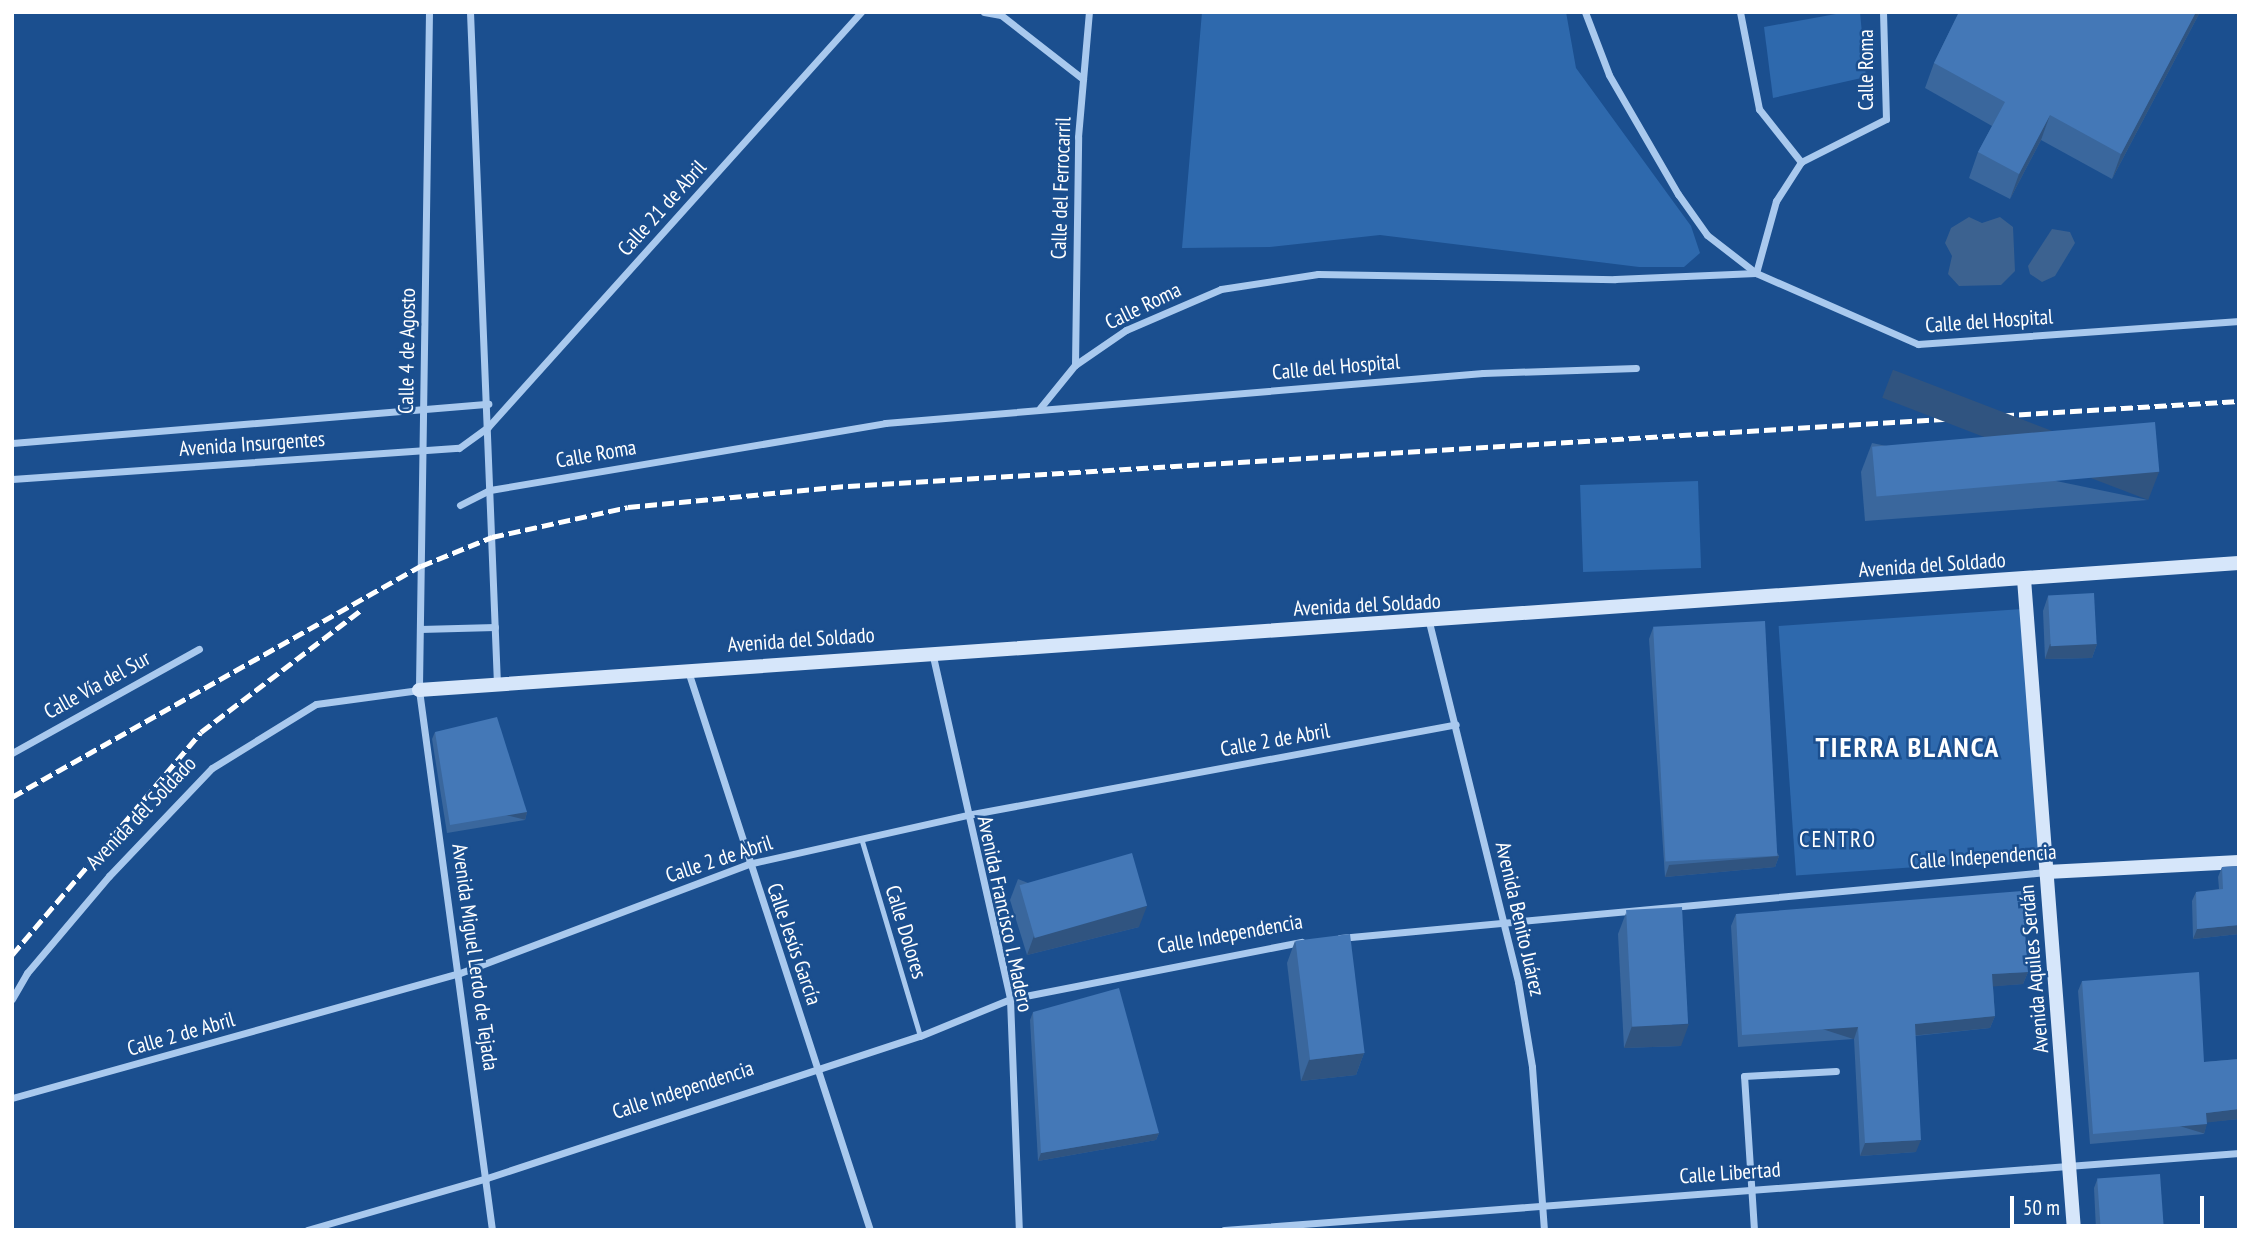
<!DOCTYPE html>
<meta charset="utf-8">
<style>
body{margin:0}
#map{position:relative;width:2251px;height:1242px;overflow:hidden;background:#1b4f8f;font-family:"PT Sans Narrow",sans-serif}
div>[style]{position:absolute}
.green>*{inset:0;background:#2e69ad;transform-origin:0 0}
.water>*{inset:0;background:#3c6290}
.lane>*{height:5px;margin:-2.5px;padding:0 2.5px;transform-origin:2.5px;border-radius:2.5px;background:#a9c9ee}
.street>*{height:7px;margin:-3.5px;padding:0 3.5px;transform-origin:3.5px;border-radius:3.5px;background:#a9c9ee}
.secondary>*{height:14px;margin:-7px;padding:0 7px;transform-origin:7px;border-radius:7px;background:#d6e6fa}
.rail>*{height:5px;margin-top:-2.5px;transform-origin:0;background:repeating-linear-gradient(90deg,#fff 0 12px,transparent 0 17px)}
.wall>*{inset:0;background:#3a679d}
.shaded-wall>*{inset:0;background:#305480;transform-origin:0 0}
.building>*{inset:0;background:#4478b7;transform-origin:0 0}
span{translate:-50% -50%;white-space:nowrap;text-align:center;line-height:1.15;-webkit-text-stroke:5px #1b4f8f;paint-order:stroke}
.street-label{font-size:21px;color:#fff}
.neighbourhood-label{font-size:23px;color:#fff;letter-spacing:2px}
.district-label{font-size:28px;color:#fff;font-weight:700;letter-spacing:2px}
.frame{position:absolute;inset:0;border:14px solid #fff;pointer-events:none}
.scale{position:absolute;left:2010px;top:1196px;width:194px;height:32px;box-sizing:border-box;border:4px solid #fff;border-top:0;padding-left:9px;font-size:21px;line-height:24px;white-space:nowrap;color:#fff;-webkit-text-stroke:5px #1b4f8f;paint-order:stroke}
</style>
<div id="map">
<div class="green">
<div style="clip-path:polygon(1202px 12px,1566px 12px,1576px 68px,1691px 226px,1700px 253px,1684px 267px,1639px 267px,1380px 235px,1270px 247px,1182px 248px)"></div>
<div style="clip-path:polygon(1847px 12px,1860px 12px,1866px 77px,1773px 98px,1764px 27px)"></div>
<div style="left:1698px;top:481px;width:87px;height:118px;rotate:88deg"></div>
<div style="left:2022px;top:609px;width:250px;height:244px;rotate:86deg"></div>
</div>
<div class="water">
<div style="clip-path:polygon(1969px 217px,1982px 223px,2000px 217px,2013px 227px,2015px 271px,2001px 285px,1959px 286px,1948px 274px,1952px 256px,1945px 243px,1951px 228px)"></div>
<div style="clip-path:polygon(2052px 229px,2070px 232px,2075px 243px,2055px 276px,2042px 282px,2030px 274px,2028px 266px)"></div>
</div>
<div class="lane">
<div style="left:861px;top:838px;width:207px;rotate:73.4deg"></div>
</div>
<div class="street">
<div style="left:429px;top:12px;width:678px;rotate:90.85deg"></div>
<div style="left:419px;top:690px;width:545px;rotate:82.3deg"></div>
<div style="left:470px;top:12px;width:674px;rotate:87.7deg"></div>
<div style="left:984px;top:12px;width:17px;rotate:10deg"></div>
<div style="left:1001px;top:15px;width:104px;rotate:38deg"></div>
<div style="left:1585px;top:12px;width:67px;rotate:69.1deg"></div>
<div style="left:1609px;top:75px;width:138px;rotate:59.9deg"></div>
<div style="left:1678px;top:194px;width:50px;rotate:54.7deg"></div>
<div style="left:1707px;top:235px;width:62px;rotate:37.8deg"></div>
<div style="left:1756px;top:273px;width:177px;rotate:23.7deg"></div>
<div style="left:1918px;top:344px;width:322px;rotate:-4.1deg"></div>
<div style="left:1740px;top:12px;width:99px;rotate:78.9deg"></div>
<div style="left:1759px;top:109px;width:68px;rotate:51.6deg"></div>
<div style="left:1756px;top:273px;width:75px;rotate:-74.5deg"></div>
<div style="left:1776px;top:201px;width:46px;rotate:-57.3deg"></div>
<div style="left:1801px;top:162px;width:95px;rotate:-26.8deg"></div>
<div style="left:1886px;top:119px;width:107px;rotate:-91.6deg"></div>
<div style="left:1075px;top:365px;width:228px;rotate:-89.2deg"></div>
<div style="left:1078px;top:137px;width:125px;rotate:-85deg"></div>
<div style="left:1040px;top:408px;width:55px;rotate:-50.9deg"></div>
<div style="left:1075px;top:365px;width:62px;rotate:-34.5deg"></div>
<div style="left:1126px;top:330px;width:103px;rotate:-23.3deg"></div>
<div style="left:1221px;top:289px;width:98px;rotate:-8.8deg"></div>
<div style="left:1318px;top:274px;width:297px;rotate:1deg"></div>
<div style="left:1615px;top:279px;width:141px;rotate:-2.4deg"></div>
<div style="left:12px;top:443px;width:478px;rotate:-4.7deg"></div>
<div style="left:12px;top:479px;width:448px;rotate:-4deg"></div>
<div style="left:459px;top:448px;width:36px;rotate:-36deg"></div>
<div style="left:488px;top:427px;width:558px;rotate:-48.05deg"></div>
<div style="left:460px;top:505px;width:34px;rotate:-27deg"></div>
<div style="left:490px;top:490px;width:401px;rotate:-9.6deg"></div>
<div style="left:885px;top:423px;width:600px;rotate:-4.78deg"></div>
<div style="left:1483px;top:373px;width:153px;rotate:-1.9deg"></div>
<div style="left:1429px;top:622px;width:371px;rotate:76.1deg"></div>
<div style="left:1518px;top:982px;width:86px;rotate:80.6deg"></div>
<div style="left:1532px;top:1067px;width:163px;rotate:85.8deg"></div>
<div style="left:420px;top:629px;width:75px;rotate:-1.5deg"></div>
<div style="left:932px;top:652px;width:356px;rotate:77.3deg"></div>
<div style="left:1010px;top:999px;width:231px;rotate:87.8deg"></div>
<div style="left:688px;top:671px;width:588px;rotate:71.97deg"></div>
<div style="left:12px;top:753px;width:214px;rotate:-29.1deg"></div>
<div style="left:1340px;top:938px;width:709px;rotate:-5.34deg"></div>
<div style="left:12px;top:999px;width:30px;rotate:-60deg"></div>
<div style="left:27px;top:973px;width:127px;rotate:-49.8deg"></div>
<div style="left:109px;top:876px;width:149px;rotate:-46.4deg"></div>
<div style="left:212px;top:768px;width:122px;rotate:-31.6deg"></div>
<div style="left:316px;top:704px;width:104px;rotate:-7.7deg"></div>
<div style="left:12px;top:1098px;width:465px;rotate:-15.6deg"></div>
<div style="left:460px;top:973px;width:308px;rotate:-20.7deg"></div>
<div style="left:748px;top:864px;width:224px;rotate:-12.6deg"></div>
<div style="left:967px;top:815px;width:497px;rotate:-10.5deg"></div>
<div style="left:307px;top:1230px;width:187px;rotate:-16.1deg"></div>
<div style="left:487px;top:1178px;width:456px;rotate:-18.2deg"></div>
<div style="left:920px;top:1036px;width:97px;rotate:-22.3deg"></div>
<div style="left:1010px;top:999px;width:297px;rotate:-11.1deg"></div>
<div style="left:1224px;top:1230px;width:1018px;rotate:-4.34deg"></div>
<div style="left:1754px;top:1230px;width:154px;rotate:-93.7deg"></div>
<div style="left:1744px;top:1076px;width:92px;rotate:-3.1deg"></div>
</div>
<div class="secondary">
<div style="left:2024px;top:579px;width:653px;rotate:85.61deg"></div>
<div style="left:419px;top:690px;width:1824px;rotate:-3.99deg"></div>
<div style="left:2047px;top:872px;width:192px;rotate:-3deg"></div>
</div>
<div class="rail">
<div style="left:12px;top:797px;width:470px;rotate:-29.5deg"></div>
<div style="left:421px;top:566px;width:77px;rotate:-22.2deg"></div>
<div style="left:492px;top:537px;width:139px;rotate:-12.4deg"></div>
<div style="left:628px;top:507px;width:221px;rotate:-5.5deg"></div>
<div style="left:848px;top:486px;width:1394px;rotate:-3.5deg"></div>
<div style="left:12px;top:955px;width:292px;rotate:-49.7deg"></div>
<div style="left:201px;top:732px;width:200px;rotate:-37.3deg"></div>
</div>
<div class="wall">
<div style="clip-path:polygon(1959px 12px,2200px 12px,2112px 179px,2041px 140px,2010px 199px,1969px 178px,1978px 152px,1992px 126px,1925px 88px,1934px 63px)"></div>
<div style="clip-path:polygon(1872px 443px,2148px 500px,1865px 521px,1861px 472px)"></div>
<div style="clip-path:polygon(2048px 596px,2097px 644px,2092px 658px,2045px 659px,2043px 611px)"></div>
<div style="clip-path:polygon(1653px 628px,1779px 856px,1775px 867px,1665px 877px,1649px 639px)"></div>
<div style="clip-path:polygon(435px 732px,527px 812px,525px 820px,447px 833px,432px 739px)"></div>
<div style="clip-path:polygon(2239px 866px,2239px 936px,2239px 934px,2193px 939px,2192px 901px,2196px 892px,2219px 889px,2218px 877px,2222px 867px)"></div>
<div style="clip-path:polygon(1018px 879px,1139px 927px,1027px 955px,1010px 900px)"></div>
<div style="clip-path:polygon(1626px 913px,1681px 1046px,1624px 1048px,1618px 934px)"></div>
<div style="clip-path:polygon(1736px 914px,2028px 972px,2023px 984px,1993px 986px,1995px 1016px,1990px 1028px,1915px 1036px,1916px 1152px,1860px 1156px,1854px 1039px,1738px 1047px,1731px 926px)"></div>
<div style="clip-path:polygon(1295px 941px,1364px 1053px,1356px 1075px,1301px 1081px,1287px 963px)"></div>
<div style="clip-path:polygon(2082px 981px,2204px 1062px,2239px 1059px,2239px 1119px,2207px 1122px,2204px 1134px,2090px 1144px,2078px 991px)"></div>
<div style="clip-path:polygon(1033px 1012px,1159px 1133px,1156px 1140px,1038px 1161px,1030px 1020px)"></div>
<div style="clip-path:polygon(2097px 1180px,2164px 1230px,2096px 1230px,2094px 1188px)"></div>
</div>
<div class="shaded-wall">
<div style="clip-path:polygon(2196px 12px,2200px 12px,2112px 179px,2121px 154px)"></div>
<div style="clip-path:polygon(2050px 115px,2041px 140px,2010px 199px,2019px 174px)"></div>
<div style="left:2159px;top:472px;width:30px;height:285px;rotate:111deg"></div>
<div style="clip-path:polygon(2050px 644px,2097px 644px,2092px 658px,2045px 659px)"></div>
<div style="left:527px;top:812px;width:8px;height:78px;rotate:104deg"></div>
<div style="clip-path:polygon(1779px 856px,1775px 867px,1665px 877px,1669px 865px)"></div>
<div style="clip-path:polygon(1147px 906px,1139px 927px,1027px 955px,1035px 933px)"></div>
<div style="clip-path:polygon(2239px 925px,2239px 934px,2193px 939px,2197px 929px)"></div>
<div style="clip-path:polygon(2028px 972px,2023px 984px,1987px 987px,1992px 974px)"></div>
<div style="clip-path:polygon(1995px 1016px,1990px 1028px,1910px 1036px,1915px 1024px)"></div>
<div style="clip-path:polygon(1689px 1024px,1681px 1046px,1624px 1048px,1632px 1026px)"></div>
<div style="left:1858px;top:1027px;width:13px;height:116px;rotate:108deg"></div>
<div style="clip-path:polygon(1364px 1053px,1356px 1075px,1301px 1081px,1309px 1060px)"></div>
<div style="clip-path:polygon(2239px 1109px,2239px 1119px,2203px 1123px,2206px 1113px)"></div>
<div style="left:2207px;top:1124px;width:10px;height:114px;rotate:107deg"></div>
<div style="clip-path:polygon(1159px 1133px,1156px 1140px,1038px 1161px,1041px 1153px)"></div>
<div style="clip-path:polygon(1921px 1140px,1916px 1152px,1860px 1156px,1865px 1143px)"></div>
</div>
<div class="building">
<div style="clip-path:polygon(1959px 12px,2196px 12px,2121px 154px,2050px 115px,2019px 174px,1978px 152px,2005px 102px,1934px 63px)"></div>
<div style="left:2155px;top:422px;width:50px;height:284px;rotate:85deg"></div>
<div style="left:2094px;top:593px;width:51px;height:46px;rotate:87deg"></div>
<div style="left:1765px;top:621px;width:235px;height:112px;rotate:87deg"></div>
<div style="clip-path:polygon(497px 717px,527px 812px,450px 825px,435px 732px)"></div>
<div style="left:1132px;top:853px;width:55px;height:117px;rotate:74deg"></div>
<div style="clip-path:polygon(2239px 866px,2239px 925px,2197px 929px,2196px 892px,2223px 889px,2222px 867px)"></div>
<div style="clip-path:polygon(2022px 891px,2028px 972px,1992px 974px,1995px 1016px,1915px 1024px,1921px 1140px,1865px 1143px,1858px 1027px,1742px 1035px,1736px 914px)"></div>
<div style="left:1682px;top:907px;width:117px;height:56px;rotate:87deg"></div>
<div style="left:1350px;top:934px;width:120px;height:55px;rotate:83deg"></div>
<div style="clip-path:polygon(2199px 972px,2204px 1062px,2239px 1059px,2239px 1109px,2206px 1113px,2207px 1124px,2093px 1134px,2082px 981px)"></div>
<div style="clip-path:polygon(1119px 988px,1159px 1133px,1041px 1153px,1033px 1012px)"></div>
<div style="left:2160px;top:1174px;width:56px;height:63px;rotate:86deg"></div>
</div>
<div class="street-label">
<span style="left:1866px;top:70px;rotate:-90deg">Calle Roma</span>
<span style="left:1061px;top:188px;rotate:-88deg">Calle del Ferrocarril</span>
<span style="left:662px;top:208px;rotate:-48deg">Calle 21 de Abril</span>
<span style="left:1143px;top:306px;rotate:-26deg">Calle Roma</span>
<span style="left:1989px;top:321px;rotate:-4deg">Calle del Hospital</span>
<span style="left:407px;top:351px;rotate:-89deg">Calle 4 de Agosto</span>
<span style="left:1336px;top:367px;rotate:-5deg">Calle del Hospital</span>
<span style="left:252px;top:444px;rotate:-4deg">Avenida Insurgentes</span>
<span style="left:596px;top:454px;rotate:-10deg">Calle Roma</span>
<span style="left:1932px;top:565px;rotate:-4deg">Avenida del Soldado</span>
<span style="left:1367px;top:605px;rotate:-3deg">Avenida del Soldado</span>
<span style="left:801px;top:640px;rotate:-4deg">Avenida del Soldado</span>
<span style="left:97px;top:685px;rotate:-29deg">Calle Vía del Sur</span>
<span style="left:1275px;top:740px;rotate:-10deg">Calle 2 de Abril</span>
<span style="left:141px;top:813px;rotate:-46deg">Avenida del Soldado</span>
<span style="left:1983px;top:857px;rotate:-4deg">Calle Independencia</span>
<span style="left:719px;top:859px;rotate:-18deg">Calle 2 de Abril</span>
<span style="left:1005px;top:914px;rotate:78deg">Avenida Francisco I. Madero</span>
<span style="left:1520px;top:919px;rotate:77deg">Avenida Benito Juárez</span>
<span style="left:906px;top:932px;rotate:73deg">Calle Dolores</span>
<span style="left:1230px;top:934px;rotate:-10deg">Calle Independencia</span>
<span style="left:794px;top:944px;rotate:71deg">Calle Jesús García</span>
<span style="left:475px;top:957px;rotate:82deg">Avenida Miguel Lerdo de Tejada</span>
<span style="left:2034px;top:969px;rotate:-95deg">Avenida Aquiles Serdán</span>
<span style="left:181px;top:1034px;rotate:-16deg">Calle 2 de Abril</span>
<span style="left:683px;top:1090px;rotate:-18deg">Calle Independencia</span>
<span style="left:1730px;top:1173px;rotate:-4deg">Calle Libertad</span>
</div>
<div class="neighbourhood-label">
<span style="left:1838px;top:839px">CENTRO</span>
</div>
<div class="district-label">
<span style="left:1908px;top:747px">TIERRA BLANCA</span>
</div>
<div class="frame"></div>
<div class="scale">50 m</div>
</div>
